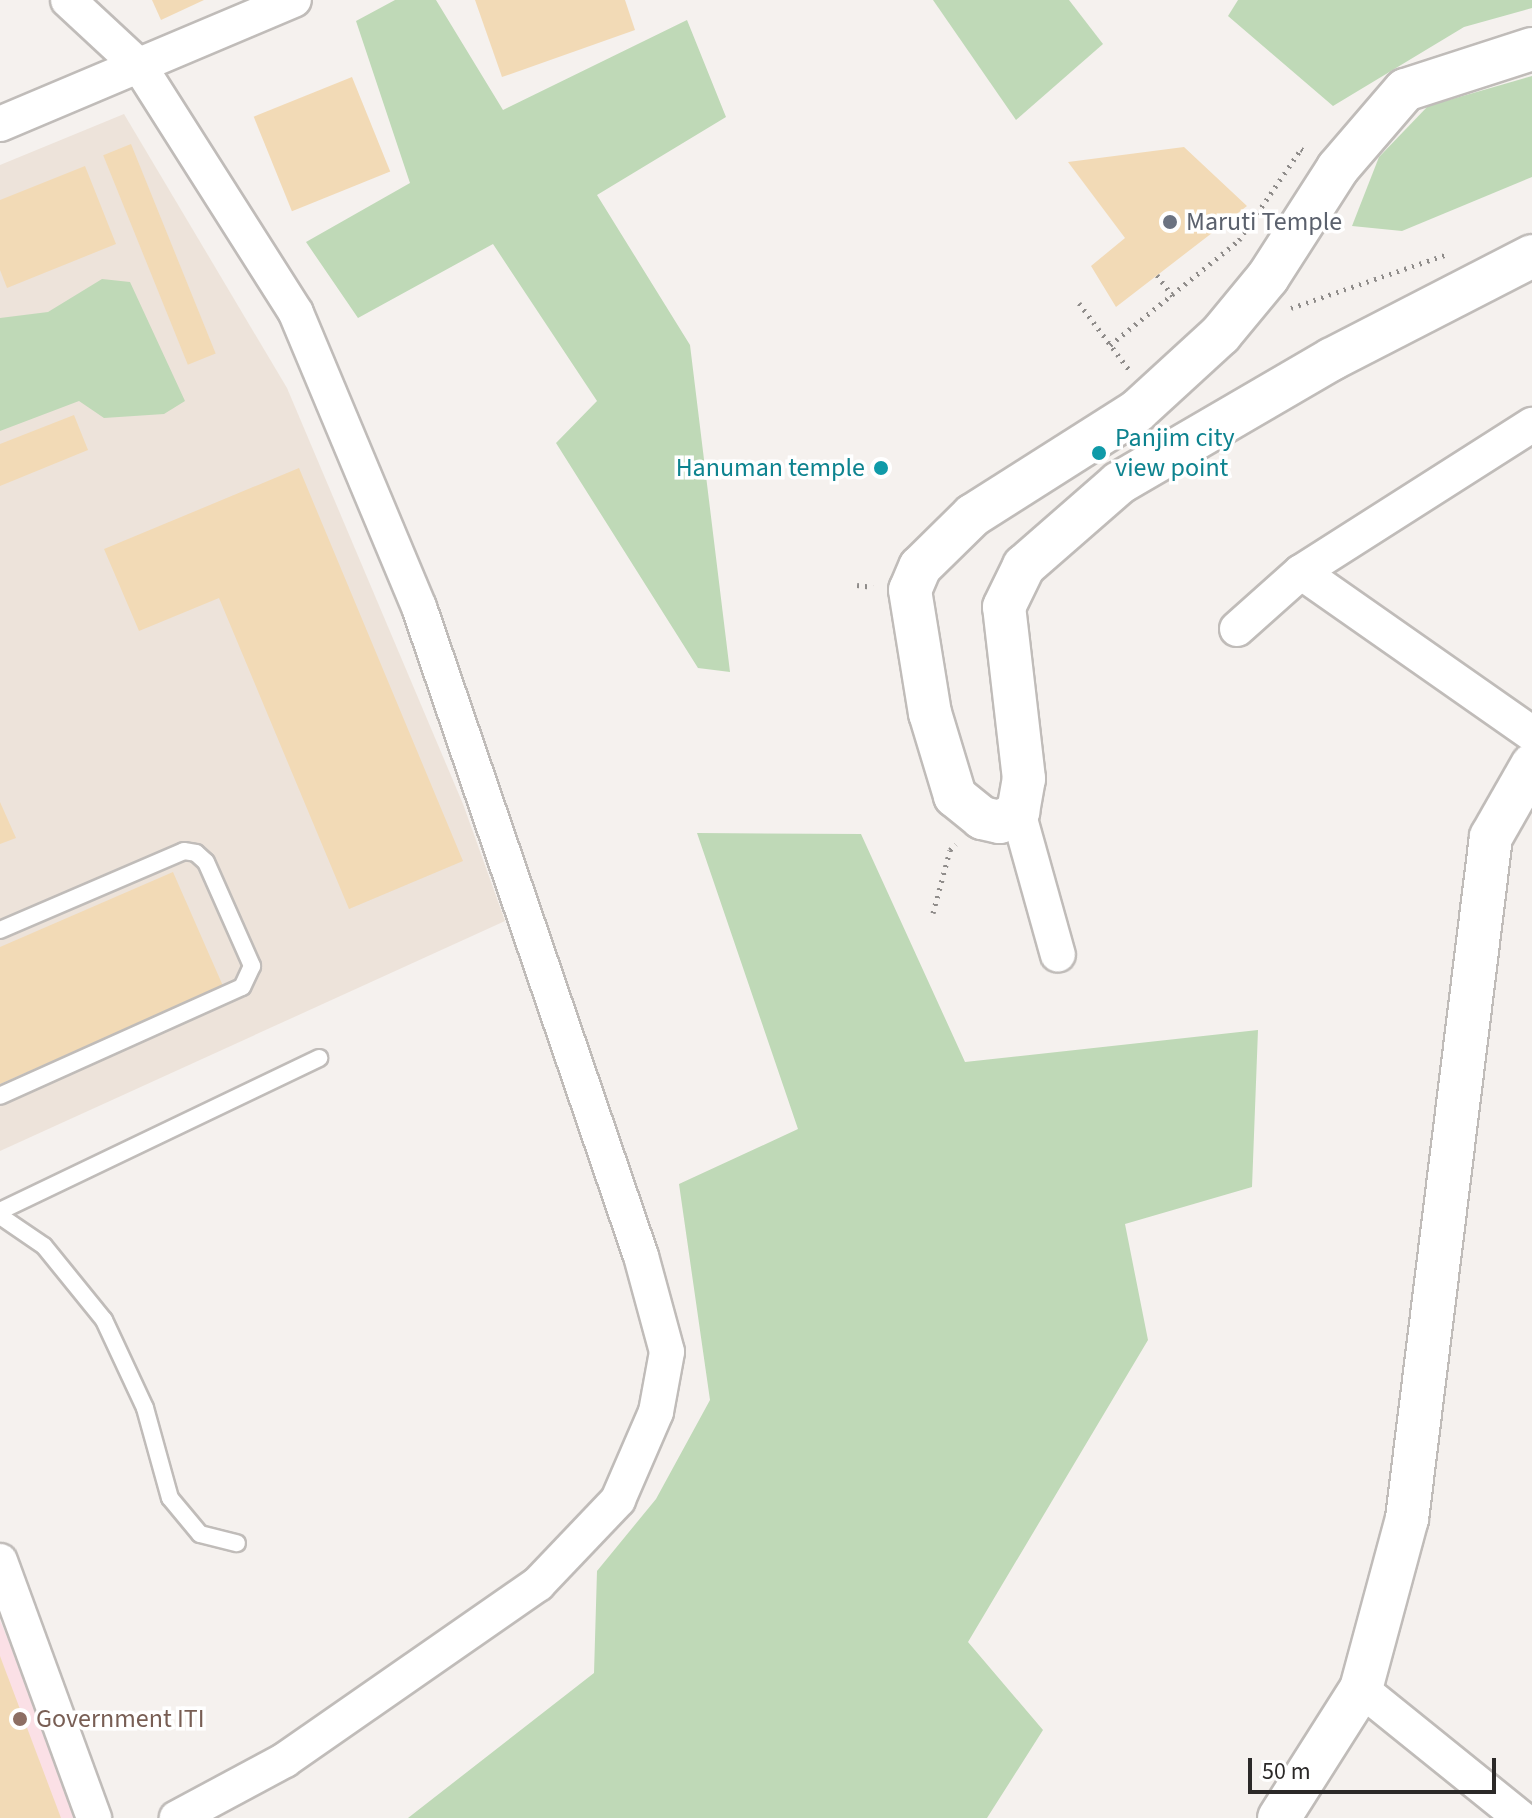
<!DOCTYPE html>
<style>
body{margin:0}
#map{position:relative;width:1532px;height:1818px;overflow:hidden;background:#f5f1ee;font-family:"Source Sans 3",sans-serif}
div>[style]{position:absolute}
.built>*{inset:0;background:#ede3da}
.education>*{inset:0;background:#fbe0e6}
.green>*{inset:0;background:#bfd9b7}
.building>*{inset:0;background:#f2dab6;transform-origin:0 0}
.path>*{height:5px;margin-top:-2.5px;transform-origin:0;background:repeating-linear-gradient(90deg,#8f8c8a 0 2px,transparent 0 8px)}
.roads{filter:drop-shadow(2px 0 #c0bcb9) drop-shadow(-2px 0 #c0bcb9) drop-shadow(0 2px #c0bcb9) drop-shadow(0 -2px #c0bcb9)}
.service>*{height:16px;margin:-8px;padding:0 8px;transform-origin:8px;border-radius:8px;background:#fff}
.minor>*{height:34px;margin:-17px;padding:0 17px;transform-origin:17px;border-radius:17px;background:#fff}
.tertiary>*{height:42px;margin:-21px;padding:0 21px;transform-origin:21px;border-radius:21px;background:#fff}
.dots>*{width:22px;height:22px;translate:-50% -50%;box-sizing:border-box;border:4px solid #fff;border-radius:50%}
span{translate:-50% -50%;white-space:nowrap;text-align:center;line-height:1.15;-webkit-text-stroke:7px #fff;paint-order:stroke}
.worship-label{font-size:26px;color:#5b616d}
.left{translate:0 -50%;text-align:left}
.culture-label{font-size:26px;color:#0d838f}
.right{translate:-100% -50%;text-align:right}
.education-label{font-size:26px;color:#785e54}
.scale{position:absolute;left:1248px;top:1758px;width:248px;height:36px;box-sizing:border-box;border:4px solid #2b2928;border-top:0;padding-left:10px;font-size:24px;line-height:28px;white-space:nowrap;color:#2b2928;-webkit-text-stroke:6px #fff;paint-order:stroke}
</style>
<div id="map">
<div class="built">
<div style="clip-path:polygon(124px 114px,287px 388px,463px 804px,505px 921px,0 1151px,0 165px)"></div>
</div>
<div class="education">
<div style="clip-path:polygon(0 1620px,80px 1818px,0 1818px)"></div>
</div>
<div class="green">
<div style="clip-path:polygon(395px 0,436px 0,503px 110px,687px 20px,726px 117px,597px 195px,690px 345px,730px 672px,698px 668px,556px 443px,597px 401px,493px 244px,358px 318px,306px 242px,410px 183px,356px 21px)"></div>
<div style="clip-path:polygon(933px 0,1069px 0,1103px 44px,1016px 120px)"></div>
<div style="clip-path:polygon(1238px 0,1532px 0,1532px 8px,1464px 27px,1333px 106px,1228px 16px)"></div>
<div style="clip-path:polygon(1532px 76px,1532px 177px,1402px 231px,1352px 226px,1379px 157px,1428px 106px)"></div>
<div style="clip-path:polygon(102px 279px,130px 282px,185px 401px,164px 414px,104px 418px,79px 401px,0 431px,0 318px,48px 312px)"></div>
<div style="clip-path:polygon(697px 833px,861px 834px,965px 1062px,1258px 1030px,1252px 1187px,1125px 1224px,1148px 1340px,968px 1642px,1043px 1730px,987px 1818px,408px 1818px,594px 1673px,597px 1571px,656px 1499px,710px 1400px,679px 1184px,798px 1129px)"></div>
</div>
<div class="building">
<div style="clip-path:polygon(152px 0,204px 0,161px 20px)"></div>
<div style="clip-path:polygon(475px 0,625px 0,635px 30px,502px 77px)"></div>
<div style="left:352px;top:77px;width:102px;height:106px;rotate:68deg"></div>
<div style="left:131px;top:144px;width:226px;height:30px;rotate:68deg"></div>
<div style="clip-path:polygon(1184px 147px,1247px 206px,1116px 307px,1091px 266px,1125px 238px,1068px 162px)"></div>
<div style="clip-path:polygon(85px 166px,116px 244px,7px 288px,0 270px,0 200px)"></div>
<div style="clip-path:polygon(74px 415px,88px 450px,0 486px,0 444px)"></div>
<div style="clip-path:polygon(299px 468px,463px 861px,349px 909px,219px 598px,139px 631px,104px 549px)"></div>
<div style="clip-path:polygon(0 802px,16px 838px,0 844px)"></div>
<div style="clip-path:polygon(173px 872px,223px 986px,0 1084px,0 947px)"></div>
<div style="clip-path:polygon(0 1656px,61px 1818px,0 1818px)"></div>
</div>
<div class="path">
<div style="left:1157px;top:275px;width:26px;rotate:53deg"></div>
<div style="left:1079px;top:303px;width:85px;rotate:53.1deg"></div>
<div style="left:1291px;top:308px;width:166px;rotate:-19deg"></div>
<div style="left:1110px;top:345px;width:166px;rotate:-39.1deg"></div>
<div style="left:1239px;top:240px;width:110px;rotate:-55.7deg"></div>
<div style="left:1301px;top:149px;width:7px;rotate:27deg"></div>
<div style="left:857px;top:585px;width:16px;rotate:7deg"></div>
<div style="left:933px;top:913px;width:65px;rotate:-74.9deg"></div>
<div style="left:950px;top:850px;width:8px;rotate:-45deg"></div>
</div>
<div class="roads">
<div class="service">
<div style="left:0;top:930px;width:200px;rotate:-23.2deg"></div>
<div style="left:184px;top:851px;width:12px;rotate:9deg"></div>
<div style="left:196px;top:853px;width:13px;rotate:42deg"></div>
<div style="left:206px;top:862px;width:114px;rotate:66.1deg"></div>
<div style="left:252px;top:966px;width:23px;rotate:115deg"></div>
<div style="left:242px;top:987px;width:265px;rotate:155.8deg"></div>
<div style="left:0;top:1211px;width:354px;rotate:-25.6deg"></div>
<div style="left:0;top:1216px;width:53px;rotate:34.3deg"></div>
<div style="left:44px;top:1246px;width:95px;rotate:51deg"></div>
<div style="left:104px;top:1320px;width:97px;rotate:65deg"></div>
<div style="left:145px;top:1408px;width:93px;rotate:74.5deg"></div>
<div style="left:170px;top:1498px;width:47px;rotate:50.2deg"></div>
<div style="left:200px;top:1534px;width:38px;rotate:14deg"></div>
</div>
<div class="minor">
<div style="left:68px;top:0;width:98px;rotate:42.9deg"></div>
<div style="left:140px;top:67px;width:291px;rotate:57.6deg"></div>
<div style="left:296px;top:313px;width:319px;rotate:67.3deg"></div>
<div style="left:419px;top:607px;width:686px;rotate:71.12deg"></div>
<div style="left:641px;top:1256px;width:99px;rotate:74.8deg"></div>
<div style="left:667px;top:1352px;width:61px;rotate:100.4deg"></div>
<div style="left:656px;top:1412px;width:96px;rotate:113.4deg"></div>
<div style="left:618px;top:1500px;width:116px;rotate:133.6deg"></div>
<div style="left:538px;top:1584px;width:308px;rotate:145.2deg"></div>
<div style="left:285px;top:1760px;width:123px;rotate:151.8deg"></div>
<div style="left:0;top:124px;width:319px;rotate:-22.9deg"></div>
<div style="left:1301px;top:572px;width:282px;rotate:35deg"></div>
<div style="left:1237px;top:629px;width:86px;rotate:-41.7deg"></div>
<div style="left:1301px;top:572px;width:274px;rotate:-32.5deg"></div>
<div style="left:1018px;top:812px;width:148px;rotate:74.4deg"></div>
<div style="left:0;top:1561px;width:274px;rotate:69.9deg"></div>
<div style="left:1361px;top:1689px;width:206px;rotate:38.9deg"></div>
</div>
<div class="tertiary">
<div style="left:1532px;top:49px;width:133px;rotate:162.1deg"></div>
<div style="left:1405px;top:90px;width:103px;rotate:130.7deg"></div>
<div style="left:1338px;top:168px;width:130px;rotate:122.7deg"></div>
<div style="left:1268px;top:277px;width:75px;rotate:129.6deg"></div>
<div style="left:1220px;top:335px;width:113px;rotate:137.5deg"></div>
<div style="left:1137px;top:411px;width:194px;rotate:147.6deg"></div>
<div style="left:973px;top:515px;width:74px;rotate:135.5deg"></div>
<div style="left:920px;top:567px;width:25px;rotate:113deg"></div>
<div style="left:910px;top:590px;width:125px;rotate:80.8deg"></div>
<div style="left:930px;top:713px;width:87px;rotate:73.2deg"></div>
<div style="left:955px;top:796px;width:35px;rotate:39deg"></div>
<div style="left:982px;top:818px;width:18px;rotate:13deg"></div>
<div style="left:1000px;top:822px;width:21px;rotate:-29deg"></div>
<div style="left:1018px;top:812px;width:34px;rotate:-80deg"></div>
<div style="left:1024px;top:779px;width:173px;rotate:-96.6deg"></div>
<div style="left:1004px;top:607px;width:46px;rotate:-64deg"></div>
<div style="left:1024px;top:566px;width:126px;rotate:-41.1deg"></div>
<div style="left:1119px;top:483px;width:246px;rotate:-30.2deg"></div>
<div style="left:1332px;top:359px;width:225px;rotate:-27.2deg"></div>
<div style="left:1279px;top:1818px;width:153px;rotate:-57.6deg"></div>
<div style="left:1361px;top:1689px;width:176px;rotate:-74.9deg"></div>
<div style="left:1407px;top:1519px;width:687px;rotate:-82.98deg"></div>
<div style="left:1491px;top:837px;width:83px;rotate:-60.3deg"></div>
</div>
</div>
<div class="dots">
<div style="left:1170px;top:222px;background:#6b7280"></div>
<div style="left:1099px;top:453px;background:#0f9aa8"></div>
<div style="left:881px;top:468px;background:#0f9aa8"></div>
<div style="left:20px;top:1719px;background:#8d6e63"></div>
</div>
<div class="worship-label">
<span class="left" style="left:1186px;top:222px">Maruti Temple</span>
</div>
<div class="culture-label">
<span class="left" style="left:1115px;top:453px">Panjim city<br>view point</span>
<span class="right" style="left:865px;top:468px">Hanuman temple</span>
</div>
<div class="education-label">
<span class="left" style="left:36px;top:1719px">Government ITI</span>
</div>
<div class="scale">50 m</div>
</div>
